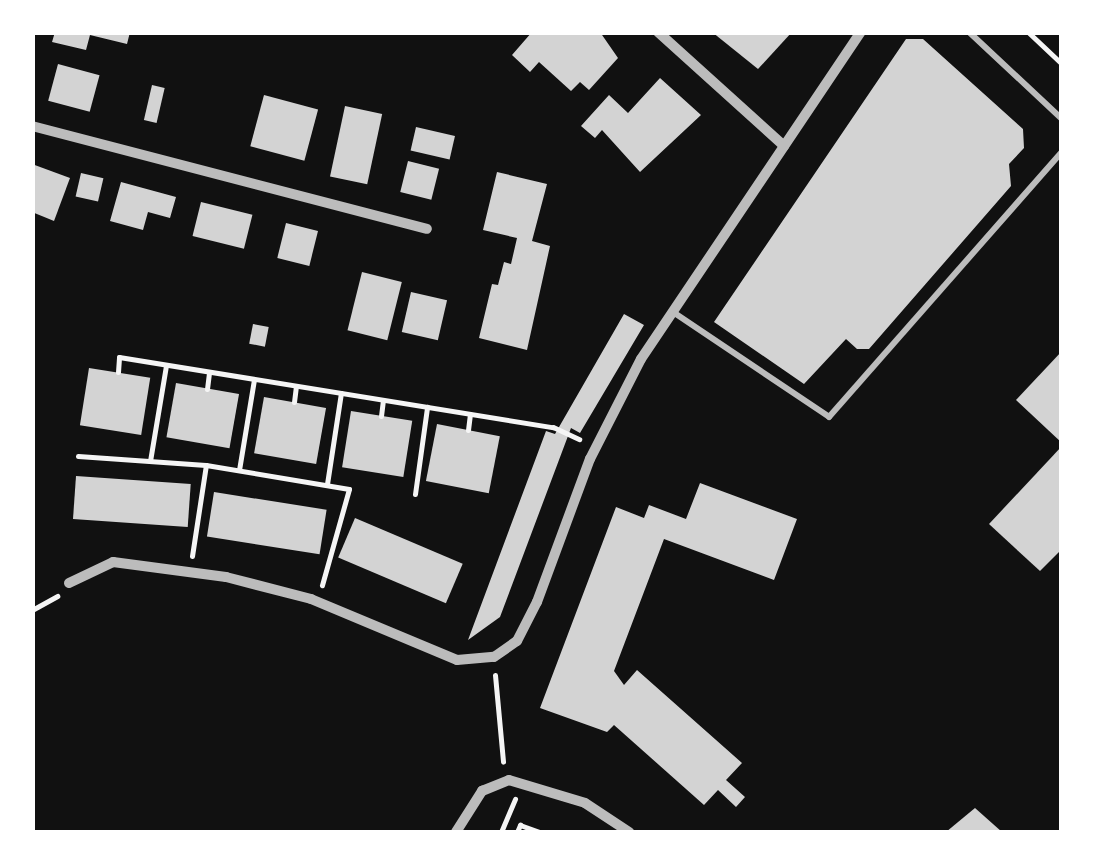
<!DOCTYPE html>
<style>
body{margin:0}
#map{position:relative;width:1094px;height:865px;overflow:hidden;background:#111;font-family:"Archivo Narrow",sans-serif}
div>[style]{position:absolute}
.building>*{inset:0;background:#d3d3d3;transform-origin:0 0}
.path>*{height:5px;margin:-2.5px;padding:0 2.5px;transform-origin:2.5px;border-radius:2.5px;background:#f5f5f5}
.service>*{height:6px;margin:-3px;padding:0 3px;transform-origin:3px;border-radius:3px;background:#bcbcbc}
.minor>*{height:10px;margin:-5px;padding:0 5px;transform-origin:5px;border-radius:5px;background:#bcbcbc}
span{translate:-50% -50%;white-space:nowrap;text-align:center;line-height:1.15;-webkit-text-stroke:10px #fff;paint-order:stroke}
.frame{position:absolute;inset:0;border:35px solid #fff;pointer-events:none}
</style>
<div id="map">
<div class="building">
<div style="clip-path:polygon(55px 32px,130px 32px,127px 44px,90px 35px,86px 50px,52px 42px)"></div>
<div style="clip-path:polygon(532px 32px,600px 32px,618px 58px,589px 90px,580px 82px,571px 91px,539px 62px,530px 72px,512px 55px)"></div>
<div style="clip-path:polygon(712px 32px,792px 32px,758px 69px)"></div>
<div style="clip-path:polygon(906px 39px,923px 39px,1023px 129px,1024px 148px,1009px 164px,1011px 186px,869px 349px,857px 349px,846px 339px,804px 384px,714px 322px)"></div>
<div style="left:58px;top:64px;width:43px;height:38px;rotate:15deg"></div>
<div style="clip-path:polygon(660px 78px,701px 115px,640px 172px,602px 130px,595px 138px,581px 126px,609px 95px,628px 113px)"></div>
<div style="left:152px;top:85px;width:13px;height:36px;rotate:13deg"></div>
<div style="left:264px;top:95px;width:56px;height:53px;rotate:15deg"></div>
<div style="left:345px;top:106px;width:38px;height:72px;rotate:12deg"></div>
<div style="left:416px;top:127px;width:40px;height:24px;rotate:13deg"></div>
<div style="left:408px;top:161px;width:32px;height:32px;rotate:14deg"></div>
<div style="clip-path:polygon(32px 164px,70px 178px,54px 221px,32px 212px)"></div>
<div style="clip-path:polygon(497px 172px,547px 184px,532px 241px,550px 246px,527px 350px,479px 338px,492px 284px,498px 285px,504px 262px,511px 264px,517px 238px,483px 230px)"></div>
<div style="left:81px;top:173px;width:23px;height:24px;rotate:13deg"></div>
<div style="clip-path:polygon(121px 182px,176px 197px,170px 218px,148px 212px,143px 230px,110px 221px)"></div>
<div style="left:201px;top:202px;width:53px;height:35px;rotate:14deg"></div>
<div style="left:286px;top:223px;width:33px;height:36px;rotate:14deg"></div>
<div style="left:362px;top:272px;width:41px;height:60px;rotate:14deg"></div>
<div style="left:411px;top:292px;width:37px;height:41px;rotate:13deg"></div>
<div style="clip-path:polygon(624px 314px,644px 325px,580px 433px,571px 428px,500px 617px,468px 640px,546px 431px,555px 434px)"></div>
<div style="left:253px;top:324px;width:16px;height:20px;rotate:11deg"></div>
<div style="clip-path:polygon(1062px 351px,1062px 443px,1016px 400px)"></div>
<div style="left:89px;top:368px;width:62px;height:58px;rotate:9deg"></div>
<div style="left:176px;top:383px;width:64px;height:55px;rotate:10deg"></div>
<div style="left:264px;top:397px;width:63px;height:57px;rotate:10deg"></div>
<div style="left:351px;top:411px;width:62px;height:57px;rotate:9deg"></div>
<div style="left:437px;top:424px;width:64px;height:58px;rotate:11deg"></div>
<div style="clip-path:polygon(1062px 446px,1062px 549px,1040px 571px,989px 524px)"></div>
<div style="left:76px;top:476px;width:115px;height:43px;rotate:4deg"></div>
<div style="clip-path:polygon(700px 483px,797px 519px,774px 580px,664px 539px,614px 671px,624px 685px,637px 670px,742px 763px,726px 780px,745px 797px,736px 807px,718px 790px,704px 805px,614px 725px,607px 732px,540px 708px,616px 507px,644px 518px,649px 505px,686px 519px)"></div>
<div style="left:214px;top:492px;width:114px;height:45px;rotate:9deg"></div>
<div style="left:355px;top:518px;width:117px;height:43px;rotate:23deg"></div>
<div style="clip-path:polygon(975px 808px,1002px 832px,946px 832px)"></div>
</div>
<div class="path">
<div style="left:1028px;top:32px;width:47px;rotate:43.3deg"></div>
<div style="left:118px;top:372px;width:15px;rotate:-86deg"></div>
<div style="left:119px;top:357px;width:440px;rotate:9.2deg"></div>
<div style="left:553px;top:427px;width:29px;rotate:25deg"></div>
<div style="left:207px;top:389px;width:17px;rotate:-83deg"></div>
<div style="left:294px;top:402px;width:16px;rotate:-83deg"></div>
<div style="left:381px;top:416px;width:16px;rotate:-83deg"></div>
<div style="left:468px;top:430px;width:16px;rotate:-83deg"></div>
<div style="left:78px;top:456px;width:128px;rotate:4deg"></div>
<div style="left:206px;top:465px;width:145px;rotate:9.5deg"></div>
<div style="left:349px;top:489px;width:100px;rotate:105.7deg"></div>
<div style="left:150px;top:461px;width:97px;rotate:-80.5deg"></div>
<div style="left:239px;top:470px;width:92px;rotate:-80.6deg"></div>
<div style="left:327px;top:484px;width:92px;rotate:-81.3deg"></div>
<div style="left:415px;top:494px;width:88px;rotate:-82.1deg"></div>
<div style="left:192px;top:556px;width:92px;rotate:-81.3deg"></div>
<div style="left:32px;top:610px;width:29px;rotate:-29deg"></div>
<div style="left:495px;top:675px;width:87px;rotate:84.7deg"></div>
<div style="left:501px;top:832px;width:36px;rotate:-67deg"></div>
<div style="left:517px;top:832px;width:8px;rotate:-67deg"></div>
<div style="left:520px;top:825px;width:20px;rotate:20deg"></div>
</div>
<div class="service">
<div style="left:969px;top:32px;width:127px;rotate:43.1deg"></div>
<div style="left:673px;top:312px;width:188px;rotate:33.9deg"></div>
<div style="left:829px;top:417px;width:353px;rotate:-48.7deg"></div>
</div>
<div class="minor">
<div style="left:658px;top:32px;width:170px;rotate:42.1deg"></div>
<div style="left:32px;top:126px;width:408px;rotate:14.6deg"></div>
<div style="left:69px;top:583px;width:49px;rotate:-25.5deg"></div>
<div style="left:113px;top:562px;width:114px;rotate:7.6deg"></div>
<div style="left:226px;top:577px;width:88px;rotate:14.5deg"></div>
<div style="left:311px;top:599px;width:158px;rotate:22.7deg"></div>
<div style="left:457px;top:660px;width:37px;rotate:-5deg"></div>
<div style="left:494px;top:657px;width:28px;rotate:-35deg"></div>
<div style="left:517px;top:641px;width:44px;rotate:-62.9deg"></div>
<div style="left:537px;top:602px;width:153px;rotate:-69.7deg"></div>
<div style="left:590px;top:459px;width:112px;rotate:-63deg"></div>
<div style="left:641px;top:359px;width:394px;rotate:-56.1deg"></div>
<div style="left:456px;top:832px;width:49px;rotate:-57.6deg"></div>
<div style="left:482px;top:791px;width:29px;rotate:-22deg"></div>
<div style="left:509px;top:780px;width:79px;rotate:16.8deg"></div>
<div style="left:585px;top:803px;width:53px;rotate:33.4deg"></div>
</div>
<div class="frame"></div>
</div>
